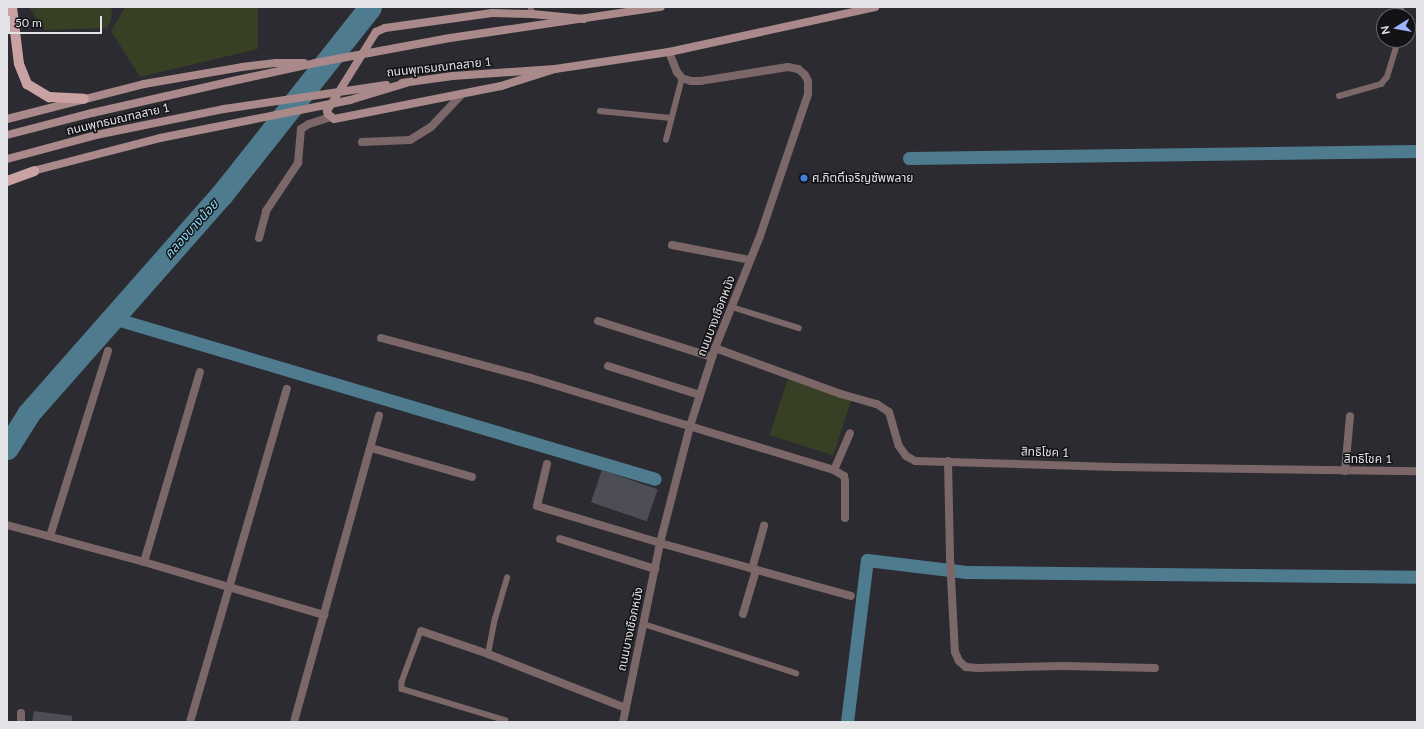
<!DOCTYPE html>
<meta charset="utf-8">
<style>
body{margin:0}
#map{position:relative;width:1424px;height:729px;overflow:hidden;background:#2b2b31;font-family:Lato,"Noto Sans Thai",sans-serif}
div>[style]{position:absolute}
.green>*{inset:0;background:#373f25;transform-origin:0 0}
.canal>*{height:13px;margin:-6.5px;padding:0 6.5px;transform-origin:6.5px;border-radius:6.5px;background:#4e7c8e}
.river>*{height:23px;margin:-11.5px;padding:0 11.5px;transform-origin:11.5px;border-radius:11.5px;background:#4e7c8e}
.building>*{inset:0;background:#4d4d55;transform-origin:0 0}
.service>*{height:5.5px;margin:-2.75px;padding:0 2.75px;transform-origin:2.75px;border-radius:2.75px;background:#7b6767}
.minor>*{height:8px;margin:-4px;padding:0 4px;transform-origin:4px;border-radius:4px;background:#7b6767}
.tertiary>*{height:8px;margin:-4px;padding:0 4px;transform-origin:4px;border-radius:4px;background:#7b6767}
.secondary>*{height:8px;margin:-4px;padding:0 4px;transform-origin:4px;border-radius:4px;background:#a98989}
.primary>*{height:10px;margin:-5px;padding:0 5px;transform-origin:5px;border-radius:5px;background:#cba2a3}
.secondary-bridge>*{height:8px;margin:-4px;padding:0 4px;transform-origin:4px;border-radius:4px;background:#a98989}
.dots>*{width:11px;height:11px;translate:-50% -50%;box-sizing:border-box;border:2px solid #131316;border-radius:50%}
span{translate:-50% -50%;white-space:nowrap;text-align:center;line-height:1.15;-webkit-text-stroke:3px #131316;paint-order:stroke}
.street-label{font-size:12px;color:#e2e2e7}
.poi-label{font-size:12px;color:#e2e2e7}
.left{translate:0 -50%;text-align:left}
.water-label{font-size:13px;color:#8cdbf8;font-style:italic}
.frame{position:absolute;inset:0;border:8px solid #e2e2e7;pointer-events:none}
.north{position:absolute;left:1376px;top:8px;width:40px;height:40px;box-sizing:border-box;background:#131316;border:1px solid #66666a;border-radius:50%;rotate:259deg;font-size:11px;font-weight:700;line-height:16px;text-align:center;color:#e2e2e7}
.north::after{content:'';display:block;margin:auto;width:14px;height:18px;background:#9cb4fd;clip-path:polygon(50% 0,100% 100%,50% 72%,0 100%)}
.scale{position:absolute;left:8px;top:16px;width:94px;height:18px;box-sizing:border-box;border:2px solid #e2e2e7;border-top:0;padding-left:5px;font-size:12px;line-height:14px;white-space:nowrap;color:#e2e2e7;-webkit-text-stroke:3px #131316;paint-order:stroke}
</style>
<div id="map">
<div class="green">
<div style="clip-path:polygon(29px 7px,112px 7px,111px 20px,107px 28px,45px 30px)"></div>
<div style="clip-path:polygon(125px 7px,258px 7px,258px 49px,140px 77px,111px 31px)"></div>
<div style="left:789px;top:375px;width:67px;height:63px;rotate:18deg"></div>
</div>
<div class="canal">
<div style="left:909px;top:158px;width:508px;rotate:-0.79deg"></div>
<div style="left:113px;top:318px;width:565px;rotate:16.54deg"></div>
<div style="left:847px;top:722px;width:163px;rotate:-83deg"></div>
<div style="left:867px;top:560px;width:100px;rotate:6.9deg"></div>
<div style="left:966px;top:572px;width:451px;rotate:0.6deg"></div>
</div>
<div class="river">
<div style="left:7px;top:448px;width:40px;rotate:-58deg"></div>
<div style="left:28px;top:414px;width:293px;rotate:-48.6deg"></div>
<div style="left:222px;top:194px;width:238px;rotate:-51.6deg"></div>
</div>
<div class="building">
<div style="left:602px;top:470px;width:59px;height:34px;rotate:19deg"></div>
<div style="clip-path:polygon(34px 711px,72px 716px,72px 722px,32px 722px)"></div>
</div>
<div class="service">
<div style="left:531px;top:7px;width:7px;rotate:82deg"></div>
<div style="left:1401px;top:16px;width:9px;rotate:-90deg"></div>
<div style="left:1339px;top:96px;width:44px;rotate:-15.9deg"></div>
<div style="left:1381px;top:84px;width:9px;rotate:-49deg"></div>
<div style="left:1387px;top:77px;width:39px;rotate:-73deg"></div>
<div style="left:600px;top:111px;width:71px;rotate:5.6deg"></div>
<div style="left:666px;top:140px;width:64px;rotate:-75.5deg"></div>
<div style="left:732px;top:307px;width:70px;rotate:17.4deg"></div>
<div style="left:644px;top:624px;width:160px;rotate:17.9deg"></div>
<div style="left:421px;top:631px;width:54px;rotate:110.4deg"></div>
<div style="left:402px;top:682px;width:7px;rotate:90deg"></div>
<div style="left:402px;top:689px;width:108px;rotate:16.8deg"></div>
<div style="left:488px;top:654px;width:36px;rotate:-79deg"></div>
<div style="left:495px;top:619px;width:43px;rotate:-73.7deg"></div>
</div>
<div class="minor">
<div style="left:362px;top:142px;width:48px;rotate:-2.4deg"></div>
<div style="left:410px;top:140px;width:25px;rotate:-32deg"></div>
<div style="left:431px;top:127px;width:45px;rotate:-46.8deg"></div>
<div style="left:259px;top:238px;width:28px;rotate:-75deg"></div>
<div style="left:266px;top:211px;width:58px;rotate:-56.3deg"></div>
<div style="left:298px;top:163px;width:34px;rotate:-85deg"></div>
<div style="left:301px;top:129px;width:9px;rotate:-32deg"></div>
<div style="left:309px;top:124px;width:23px;rotate:-18deg"></div>
<div style="left:672px;top:245px;width:79px;rotate:10.9deg"></div>
<div style="left:598px;top:321px;width:120px;rotate:17.5deg"></div>
<div style="left:381px;top:338px;width:155px;rotate:14.9deg"></div>
<div style="left:531px;top:378px;width:317px;rotate:16.9deg"></div>
<div style="left:715px;top:348px;width:134px;rotate:20.1deg"></div>
<div style="left:841px;top:394px;width:37px;rotate:16deg"></div>
<div style="left:877px;top:404px;width:14px;rotate:34deg"></div>
<div style="left:889px;top:412px;width:35px;rotate:74deg"></div>
<div style="left:899px;top:446px;width:12px;rotate:55deg"></div>
<div style="left:906px;top:456px;width:10px;rotate:29deg"></div>
<div style="left:915px;top:461px;width:199px;rotate:1.7deg"></div>
<div style="left:1114px;top:467px;width:303px;rotate:0.8deg"></div>
<div style="left:608px;top:366px;width:96px;rotate:17.5deg"></div>
<div style="left:371px;top:448px;width:105px;rotate:16deg"></div>
<div style="left:948px;top:461px;width:97px;rotate:88.8deg"></div>
<div style="left:950px;top:558px;width:94px;rotate:87deg"></div>
<div style="left:955px;top:652px;width:10px;rotate:66deg"></div>
<div style="left:959px;top:661px;width:9px;rotate:41deg"></div>
<div style="left:966px;top:667px;width:11px;rotate:5deg"></div>
<div style="left:977px;top:668px;width:86px;rotate:-1.3deg"></div>
<div style="left:1063px;top:666px;width:92px;rotate:1.2deg"></div>
<div style="left:547px;top:464px;width:43px;rotate:103.4deg"></div>
<div style="left:537px;top:506px;width:128px;rotate:16.7deg"></div>
<div style="left:660px;top:543px;width:198px;rotate:15.5deg"></div>
<div style="left:1345px;top:471px;width:55px;rotate:-84.8deg"></div>
<div style="left:845px;top:518px;width:37px;rotate:-90deg"></div>
<div style="left:845px;top:481px;width:5px;rotate:-101deg"></div>
<div style="left:844px;top:476px;width:12px;rotate:-149deg"></div>
<div style="left:834px;top:470px;width:40px;rotate:-66.6deg"></div>
<div style="left:7px;top:525px;width:142px;rotate:15.1deg"></div>
<div style="left:144px;top:562px;width:188px;rotate:16.4deg"></div>
<div style="left:50px;top:536px;width:194px;rotate:-72.6deg"></div>
<div style="left:560px;top:539px;width:100px;rotate:17.5deg"></div>
<div style="left:144px;top:562px;width:198px;rotate:-73.6deg"></div>
<div style="left:752px;top:569px;width:45px;rotate:-74.4deg"></div>
<div style="left:743px;top:614px;width:46px;rotate:-73.5deg"></div>
<div style="left:421px;top:631px;width:71px;rotate:18.9deg"></div>
<div style="left:488px;top:654px;width:148px;rotate:21.4deg"></div>
<div style="left:21px;top:722px;width:9px;rotate:-90deg"></div>
<div style="left:190px;top:722px;width:347px;rotate:-73.8deg"></div>
<div style="left:294px;top:722px;width:318px;rotate:-74.5deg"></div>
</div>
<div class="tertiary">
<div style="left:623px;top:722px;width:183px;rotate:-78.3deg"></div>
<div style="left:660px;top:543px;width:121px;rotate:-75.6deg"></div>
<div style="left:690px;top:426px;width:82px;rotate:-72.2deg"></div>
<div style="left:715px;top:348px;width:121px;rotate:-68.1deg"></div>
<div style="left:760px;top:236px;width:150px;rotate:-71.3deg"></div>
<div style="left:808px;top:94px;width:13px;rotate:-90deg"></div>
<div style="left:808px;top:81px;width:7px;rotate:-117deg"></div>
<div style="left:805px;top:75px;width:9px;rotate:-139deg"></div>
<div style="left:798px;top:69px;width:10px;rotate:-169deg"></div>
<div style="left:788px;top:67px;width:88px;rotate:170.9deg"></div>
<div style="left:701px;top:81px;width:10px;rotate:180deg"></div>
<div style="left:691px;top:81px;width:9px;rotate:-162deg"></div>
<div style="left:682px;top:78px;width:8px;rotate:-130deg"></div>
<div style="left:677px;top:72px;width:22px;rotate:-112deg"></div>
</div>
<div class="secondary">
<div style="left:450px;top:38px;width:213px;rotate:-8.4deg"></div>
<div style="left:555px;top:69px;width:57px;rotate:162.5deg"></div>
<div style="left:501px;top:86px;width:170px;rotate:168.8deg"></div>
<div style="left:334px;top:119px;width:8px;rotate:-140deg"></div>
<div style="left:328px;top:114px;width:3px;rotate:-108deg"></div>
<div style="left:327px;top:111px;width:93px;rotate:-58.2deg"></div>
<div style="left:376px;top:32px;width:10px;rotate:-24deg"></div>
<div style="left:385px;top:28px;width:108px;rotate:-8deg"></div>
<div style="left:492px;top:13px;width:40px;rotate:1.4deg"></div>
<div style="left:532px;top:14px;width:52px;rotate:5.5deg"></div>
<div style="left:453px;top:76px;width:102px;rotate:-3.9deg"></div>
<div style="left:555px;top:69px;width:115px;rotate:-8.5deg"></div>
<div style="left:669px;top:52px;width:211px;rotate:-12.3deg"></div>
<div style="left:7px;top:119px;width:141px;rotate:-14.3deg"></div>
<div style="left:144px;top:84px;width:99px;rotate:-9.8deg"></div>
<div style="left:242px;top:67px;width:34px;rotate:-7deg"></div>
<div style="left:276px;top:63px;width:28px"></div>
<div style="left:7px;top:135px;width:88px;rotate:-14.5deg"></div>
<div style="left:92px;top:113px;width:139px;rotate:-12.8deg"></div>
<div style="left:7px;top:159px;width:92px;rotate:-15.1deg"></div>
<div style="left:96px;top:135px;width:131px;rotate:-11.5deg"></div>
<div style="left:29px;top:172px;width:135px;rotate:-14.5deg"></div>
</div>
<div class="primary">
<div style="left:12px;top:7px;width:57px;rotate:83deg"></div>
<div style="left:19px;top:64px;width:22px;rotate:68deg"></div>
<div style="left:27px;top:84px;width:26px;rotate:31deg"></div>
<div style="left:49px;top:97px;width:35px;rotate:3deg"></div>
<div style="left:7px;top:181px;width:29px;rotate:-20deg"></div>
</div>
<div class="secondary-bridge">
<div style="left:228px;top:82px;width:89px;rotate:-12.3deg"></div>
<div style="left:315px;top:63px;width:137px;rotate:-10.5deg"></div>
<div style="left:402px;top:83px;width:51px;rotate:-7.8deg"></div>
<div style="left:224px;top:109px;width:164px;rotate:-8.4deg"></div>
<div style="left:160px;top:138px;width:194px;rotate:-11.3deg"></div>
<div style="left:350px;top:100px;width:59px;rotate:-16.9deg"></div>
</div>
<div class="dots">
<div style="left:804px;top:178px;background:#3f7fe0"></div>
</div>
<div class="street-label">
<span style="left:439px;top:67px;rotate:-6deg">ถนนพุทธมณฑลสาย 1</span>
<span style="left:118px;top:119px;rotate:-13deg">ถนนพุทธมณฑลสาย 1</span>
<span style="left:716px;top:316px;rotate:-69deg">ถนนบางเชือกหนัง</span>
<span style="left:1045px;top:452px;rotate:2deg">สิทธิโชค 1</span>
<span style="left:1368px;top:459px">สิทธิโชค 1</span>
<span style="left:630px;top:629px;rotate:-78deg">ถนนบางเชือกหนัง</span>
</div>
<div class="poi-label">
<span class="left" style="left:812px;top:178px">ศ.กิตติ์เจริญซัพพลาย</span>
</div>
<div class="water-label">
<span style="left:191px;top:229px;rotate:-48deg">คลองบางน้อย</span>
</div>
<div class="frame"></div>
<div class="north">N</div>
<div class="scale">50 m</div>
</div>
